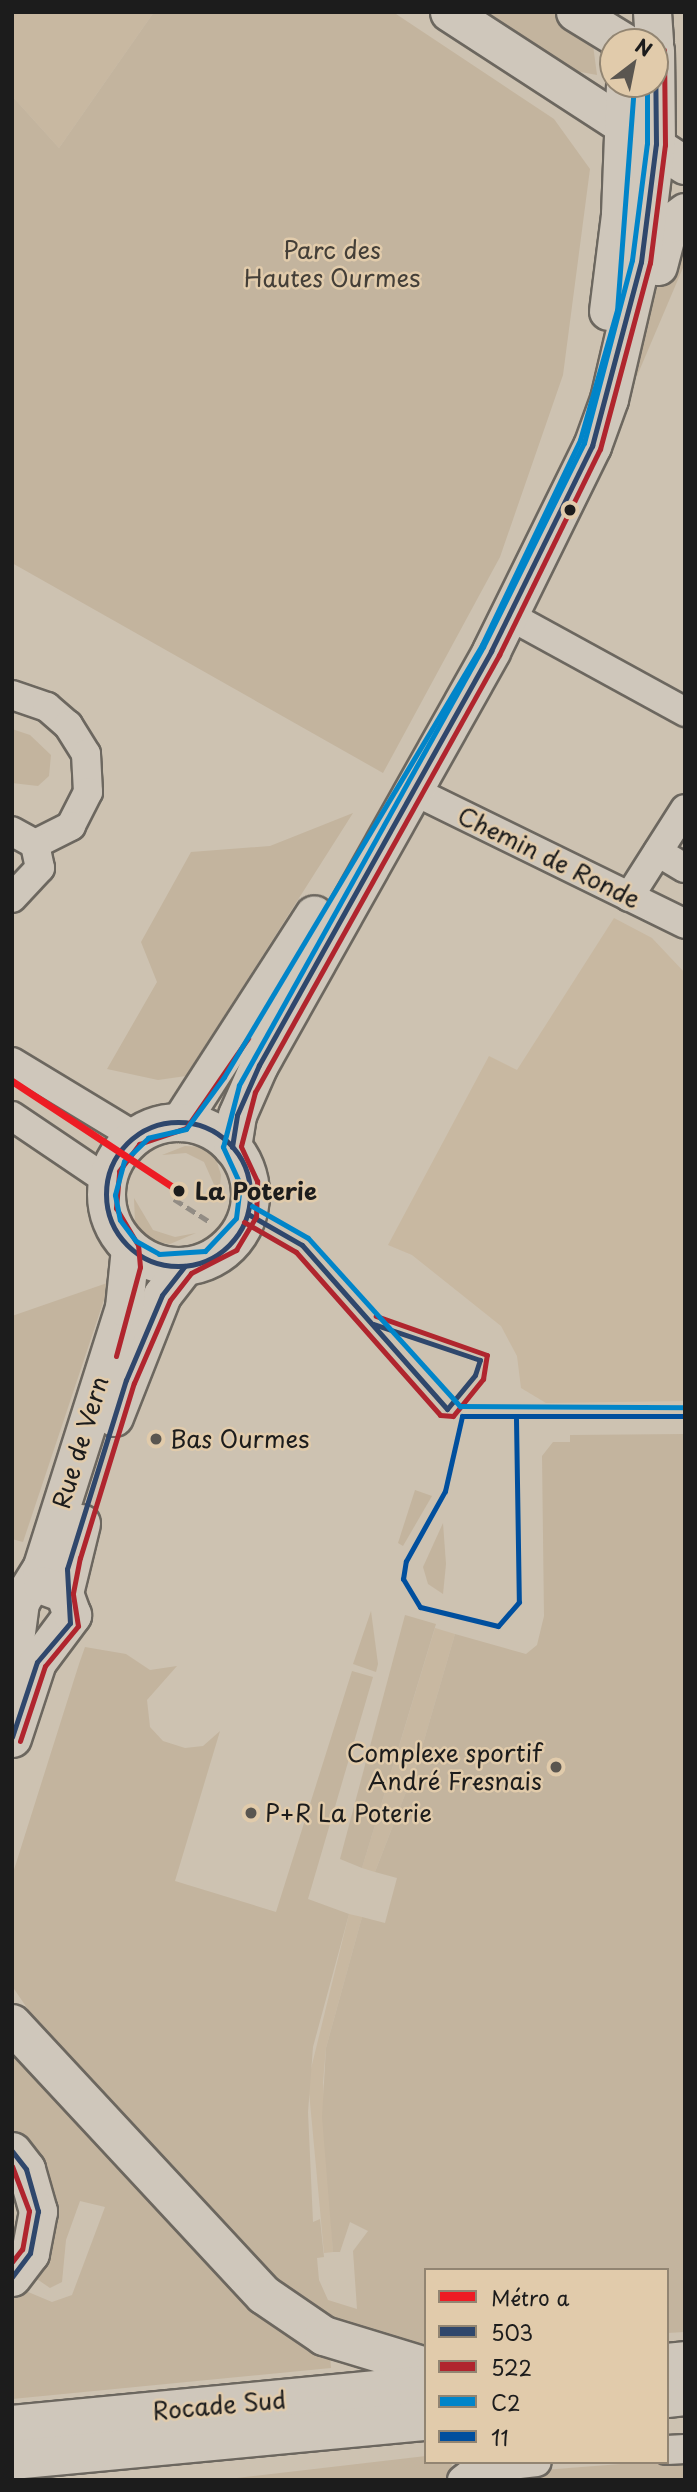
<!DOCTYPE html>
<meta charset="utf-8">
<style>
body{margin:0}
#map{position:relative;width:697px;height:2492px;overflow:hidden;background:#cdc2b1;font-family:"Playpen Sans",sans-serif}
div>[style]{position:absolute}
.built>*{inset:0;background:#c8b8a1}
.green>*{inset:0;background:#c3b49e}
.roads{filter:drop-shadow(2px 0 #6c675f) drop-shadow(-2px 0 #6c675f) drop-shadow(0 2px #6c675f) drop-shadow(0 -2px #6c675f)}
.minor>*{height:28px;margin:-14px;padding:0 14px;transform-origin:14px;border-radius:14px;background:#cfc7bb}
.major>*{height:37px;margin:-18.5px;padding:0 18.5px;transform-origin:18.5px;border-radius:18.5px;background:#cfc7bb}
.major>.ring{margin:-18.5px;padding:0;box-sizing:content-box;background:none;border:37px solid #cfc7bb;border-radius:50%}
.highway>*{height:38px;margin:-19px;padding:0 19px;transform-origin:19px;border-radius:19px;background:#cfc7bb}
.rail>*{height:5px;margin-top:-2.5px;transform-origin:0;background:repeating-linear-gradient(90deg,#928c84 0 10px,transparent 0 15px)}
.bus-1>*{height:5px;margin:-2.5px;padding:0 2.5px;transform-origin:2.5px;border-radius:2.5px;background:#2f476c}
.bus-1>.ring{margin:-2.5px;padding:0;box-sizing:content-box;background:none;border:5px solid #2f476c;border-radius:50%}
.bus-2>*{height:5px;margin:-2.5px;padding:0 2.5px;transform-origin:2.5px;border-radius:2.5px;background:#b0252e}
.bus-3>*{height:5px;margin:-2.5px;padding:0 2.5px;transform-origin:2.5px;border-radius:2.5px;background:#0185c9}
.bus-4>*{height:5px;margin:-2.5px;padding:0 2.5px;transform-origin:2.5px;border-radius:2.5px;background:#004f9e}
.metro-1>*{height:7px;margin:-3.5px;padding:0 3.5px;transform-origin:3.5px;border-radius:3.5px;background:#ed1c24}
.dots>*{width:19px;height:19px;translate:-50% -50%;box-sizing:border-box;border:4px solid #e1cbab;border-radius:50%}
span{translate:-50% -50%;white-space:nowrap;text-align:center;line-height:1.15;-webkit-text-stroke:5px #e1cbab;paint-order:stroke}
.park-label{font-size:24px;color:#443f38}
.street-label{font-size:24px;color:#1c1c1c}
.stop-label{font-size:24px;color:#1c1c1c;font-weight:700}
.left{translate:0 -50%;text-align:left}
.poi-label{font-size:24px;color:#1c1c1c}
.right{translate:-100% -50%;text-align:right}
.frame{position:absolute;inset:0;border:14px solid #1c1c1c;pointer-events:none}
.legend{position:absolute;left:424px;top:2268px;width:245px;height:196px;box-sizing:border-box;background:#e1cbab;border:2px solid #928572;margin:0;padding:9px 12px;list-style:none;font-size:21px;color:#1c1c1c}
.legend li{display:flex;align-items:center;gap:14px;height:35px}
.legend b{width:35px;border:2px solid #928572}
.north{position:absolute;left:599px;top:28px;width:70px;height:70px;box-sizing:border-box;background:#e1cbab;border:2px solid #928572;border-radius:50%;rotate:32deg;font-size:19px;font-weight:700;line-height:28px;text-align:center;color:#1c1c1c}
.north::after{content:'';display:block;margin:auto;width:24px;height:32px;background:#5a5650;clip-path:polygon(50% 0,100% 100%,50% 72%,0 100%)}
</style>
<div id="map">
<div class="built">
<div style="clip-path:polygon(12px 12px,154px 12px,59px 148px,12px 96px)"></div>
<div style="clip-path:polygon(614px 918px,652px 938px,685px 973px,685px 1401px,546px 1403px,521px 1388px,517px 1356px,501px 1326px,412px 1255px,388px 1245px,489px 1056px,517px 1070px)"></div>
<div style="clip-path:polygon(435px 1628px,455px 1634px,418px 1761px,375px 1872px,362px 1868px)"></div>
<div style="clip-path:polygon(349px 1914px,362px 1917px,326px 2048px,323px 2082px,333px 2252px,324px 2253px,308px 2081px)"></div>
</div>
<div class="green">
<div style="clip-path:polygon(154px 12px,393px 12px,554px 119px,590px 169px,563px 375px,500px 557px,383px 773px,12px 563px,12px 96px,59px 148px)"></div>
<div style="clip-path:polygon(461px 12px,565px 12px,591px 30px,597px 75px,543px 65px)"></div>
<div style="clip-path:polygon(685px 221px,685px 263px,637px 376px,631px 374px,663px 268px)"></div>
<div style="clip-path:polygon(12px 729px,30px 735px,51px 755px,49px 776px,38px 786px,12px 783px)"></div>
<div style="clip-path:polygon(353px 813px,186px 1076px,158px 1080px,107px 1069px,157px 982px,141px 942px,191px 852px,270px 846px)"></div>
<div style="clip-path:polygon(185px 1146px,202px 1147px,216px 1159px,221px 1175px,219px 1196px,204px 1162px,186px 1153px,162px 1155px)"></div>
<div style="clip-path:polygon(134px 1198px,153px 1230px,175px 1237px,196px 1233px,170px 1244px,150px 1241px,135px 1223px)"></div>
<div style="clip-path:polygon(110px 1282px,23px 1542px,12px 1539px,12px 1316px)"></div>
<div style="clip-path:polygon(685px 1434px,685px 2332px,667px 2333px,667px 2270px,426px 2270px,426px 2353px,368px 2340px,287px 2293px,53px 2046px,12px 1986px,12px 1876px,79px 1664px,85px 1647px,126px 1654px,150px 1670px,177px 1666px,147px 1700px,150px 1727px,163px 1741px,185px 1748px,203px 1746px,220px 1731px,175px 1881px,276px 1912px,352px 1671px,373px 1677px,308px 1899px,349px 1914px,313px 2047px,308px 2112px,313px 2222px,320px 2219px,324px 2257px,317px 2258px,319px 2280px,328px 2300px,357px 2309px,353px 2251px,368px 2231px,350px 2222px,340px 2252px,333px 2252px,322px 2117px,326px 2048px,362px 1917px,385px 1923px,397px 1878px,375px 1872px,418px 1761px,455px 1634px,526px 1654px,537px 1645px,544px 1616px,542px 1456px,553px 1442px,570px 1442px,570px 1435px)"></div>
<div style="clip-path:polygon(415px 1490px,432px 1496px,403px 1546px,398px 1543px)"></div>
<div style="clip-path:polygon(443px 1523px,446px 1564px,443px 1594px,428px 1584px,423px 1567px)"></div>
<div style="clip-path:polygon(371px 1611px,378px 1664px,376px 1672px,353px 1664px)"></div>
<div style="clip-path:polygon(405px 1615px,436px 1624px,362px 1868px,340px 1859px)"></div>
<div style="clip-path:polygon(12px 2048px,330px 2355px,331px 2368px,12px 2399px,12px 2296px,21px 2289px,52px 2302px,72px 2295px,105px 2207px,80px 2201px,66px 2240px,62px 2282px,50px 2288px,34px 2277px,55px 2221px,12px 2134px)"></div>
<div style="clip-path:polygon(426px 2456px,426px 2462px,452px 2462px,450px 2480px,219px 2480px)"></div>
<div style="clip-path:polygon(685px 2459px,685px 2480px,476px 2480px,478px 2475px)"></div>
</div>
<div class="roads">
<div class="minor">
<div style="left:510px;top:616px;width:200px;rotate:28.7deg"></div>
<div style="left:12px;top:695px;width:37px;rotate:19deg"></div>
<div style="left:47px;top:707px;width:28px;rotate:41deg"></div>
<div style="left:68px;top:725px;width:34px;rotate:58deg"></div>
<div style="left:86px;top:754px;width:38px;rotate:87deg"></div>
<div style="left:88px;top:792px;width:38px;rotate:117deg"></div>
<div style="left:71px;top:826px;width:40px;rotate:153.4deg"></div>
<div style="left:35px;top:844px;width:26px;rotate:-151deg"></div>
<div style="left:414px;top:791px;width:302px;rotate:26.1deg"></div>
<div style="left:658px;top:852px;width:31px;rotate:31deg"></div>
<div style="left:629px;top:897px;width:104px;rotate:-57.5deg"></div>
<div style="left:12px;top:898px;width:41px;rotate:-47deg"></div>
<div style="left:40px;top:868px;width:25px;rotate:-102deg"></div>
<div style="left:12px;top:1062px;width:143px;rotate:31.2deg"></div>
<div style="left:12px;top:1116px;width:115px;rotate:34deg"></div>
<div style="left:667px;top:2450px;width:18px;rotate:-3deg"></div>
<div style="left:462px;top:2480px;width:18px;rotate:-38deg"></div>
<div style="left:476px;top:2469px;width:61px;rotate:-6.5deg"></div>
</div>
<div class="major">
<div style="left:449px;top:12px;width:281px;rotate:33deg"></div>
<div style="left:575px;top:12px;width:57px;rotate:31.5deg"></div>
<div style="left:652px;top:12px;width:30px;rotate:86deg"></div>
<div style="left:658px;top:266px;width:43px;rotate:-75.3deg"></div>
<div style="left:669px;top:224px;width:20px;rotate:-37deg"></div>
<div style="left:608px;top:311px;width:98px;rotate:-82.9deg"></div>
<div style="left:620px;top:214px;width:130px;rotate:-87.8deg"></div>
<div style="left:180px;top:1122px;width:247px;rotate:-57.2deg"></div>
<div class="ring" style="left:106px;top:1122px;width:107px;height:107px"></div>
<div style="left:232px;top:1147px;width:32px;rotate:-81deg"></div>
<div style="left:237px;top:1115px;width:55px;rotate:-66.3deg"></div>
<div style="left:259px;top:1065px;width:475px;rotate:-60.7deg"></div>
<div style="left:491px;top:651px;width:229px;rotate:-63.8deg"></div>
<div style="left:592px;top:446px;width:50px;rotate:-70.1deg"></div>
<div style="left:609px;top:399px;width:141px;rotate:-76.9deg"></div>
<div style="left:641px;top:262px;width:119px;rotate:-82.8deg"></div>
<div style="left:656px;top:144px;width:94px;rotate:-90.6deg"></div>
<div style="left:114px;top:1417px;width:131px;rotate:-68.5deg"></div>
<div style="left:162px;top:1295px;width:37px;rotate:-52deg"></div>
<div style="left:64px;top:1593px;width:72px;rotate:-76.3deg"></div>
<div style="left:12px;top:1662px;width:61px;rotate:-82.4deg"></div>
<div style="left:20px;top:1602px;width:39px;rotate:-58deg"></div>
<div style="left:41px;top:1569px;width:275px;rotate:-72.4deg"></div>
<div style="left:124px;top:1307px;width:59px;rotate:-84.2deg"></div>
<div style="left:12px;top:1738px;width:80px;rotate:-71.8deg"></div>
<div style="left:37px;top:1662px;width:59px;rotate:-53.3deg"></div>
<div style="left:72px;top:1615px;width:23px;rotate:-110deg"></div>
<div style="left:64px;top:1593px;width:23px;rotate:-160deg"></div>
<div style="left:12px;top:2151px;width:23px;rotate:52deg"></div>
<div style="left:26px;top:2169px;width:44px;rotate:74.1deg"></div>
<div style="left:38px;top:2211px;width:43px;rotate:100.8deg"></div>
<div style="left:30px;top:2253px;width:30px;rotate:127deg"></div>
</div>
<div class="highway">
<div style="left:12px;top:2024px;width:370px;rotate:47.1deg"></div>
<div style="left:264px;top:2295px;width:73px;rotate:34.3deg"></div>
<div style="left:324px;top:2336px;width:107px;rotate:16.9deg"></div>
<div style="left:667px;top:2363px;width:18px;rotate:-6deg"></div>
<div style="left:667px;top:2398px;width:18px;rotate:-6deg"></div>
<div style="left:12px;top:2425px;width:416px;rotate:-5.5deg"></div>
<div style="left:12px;top:2460px;width:416px;rotate:-5.4deg"></div>
</div>
</div>
<div class="rail">
<div style="left:174px;top:1199px;width:43px;rotate:32.6deg"></div>
</div>
<div class="bus-1">
<div class="ring" style="left:106px;top:1122px;width:139px;height:139px"></div>
<div style="left:232px;top:1147px;width:32px;rotate:-81deg"></div>
<div style="left:237px;top:1115px;width:55px;rotate:-66.3deg"></div>
<div style="left:259px;top:1065px;width:475px;rotate:-60.7deg"></div>
<div style="left:491px;top:651px;width:229px;rotate:-63.8deg"></div>
<div style="left:592px;top:446px;width:190px;rotate:-75.1deg"></div>
<div style="left:641px;top:262px;width:119px;rotate:-82.8deg"></div>
<div style="left:656px;top:144px;width:94px;rotate:-90.6deg"></div>
<div style="left:248px;top:1214px;width:62px;rotate:29.9deg"></div>
<div style="left:302px;top:1245px;width:219px;rotate:48.5deg"></div>
<div style="left:447px;top:1409px;width:44px;rotate:-50.5deg"></div>
<div style="left:475px;top:1375px;width:16px;rotate:-72deg"></div>
<div style="left:480px;top:1360px;width:113px;rotate:-161.4deg"></div>
<div style="left:12px;top:1737px;width:79px;rotate:-71.6deg"></div>
<div style="left:37px;top:1662px;width:51px;rotate:-49.8deg"></div>
<div style="left:70px;top:1623px;width:54px;rotate:-93.2deg"></div>
<div style="left:67px;top:1569px;width:198px;rotate:-72.7deg"></div>
<div style="left:126px;top:1380px;width:92px;rotate:-67deg"></div>
<div style="left:162px;top:1295px;width:37px;rotate:-52deg"></div>
<div style="left:12px;top:2151px;width:23px;rotate:52deg"></div>
<div style="left:26px;top:2169px;width:44px;rotate:74.1deg"></div>
<div style="left:38px;top:2211px;width:43px;rotate:100.8deg"></div>
<div style="left:30px;top:2253px;width:30px;rotate:127deg"></div>
</div>
<div class="bus-2">
<div style="left:244px;top:1222px;width:60px;rotate:30deg"></div>
<div style="left:296px;top:1252px;width:217px;rotate:48.5deg"></div>
<div style="left:440px;top:1415px;width:13px;rotate:4deg"></div>
<div style="left:453px;top:1416px;width:48px;rotate:-51deg"></div>
<div style="left:483px;top:1379px;width:24px;rotate:-81deg"></div>
<div style="left:487px;top:1355px;width:118px;rotate:-160.6deg"></div>
<div style="left:116px;top:1356px;width:92px;rotate:-74.9deg"></div>
<div style="left:140px;top:1267px;width:22px;rotate:-95deg"></div>
<div style="left:138px;top:1245px;width:43px;rotate:-120.7deg"></div>
<div style="left:116px;top:1208px;width:37px;rotate:-85deg"></div>
<div style="left:119px;top:1171px;width:34px;rotate:-53deg"></div>
<div style="left:139px;top:1144px;width:50px;rotate:-18.8deg"></div>
<div style="left:186px;top:1128px;width:109px;rotate:-55.4deg"></div>
<div style="left:20px;top:1741px;width:79px;rotate:-71.6deg"></div>
<div style="left:45px;top:1666px;width:52px;rotate:-50.5deg"></div>
<div style="left:78px;top:1626px;width:33px;rotate:-99deg"></div>
<div style="left:73px;top:1593px;width:36px;rotate:-79deg"></div>
<div style="left:80px;top:1558px;width:183px;rotate:-72.9deg"></div>
<div style="left:134px;top:1383px;width:90px;rotate:-66.6deg"></div>
<div style="left:170px;top:1300px;width:34px;rotate:-52deg"></div>
<div style="left:191px;top:1273px;width:51px;rotate:-27.1deg"></div>
<div style="left:236px;top:1250px;width:39px;rotate:-59deg"></div>
<div style="left:256px;top:1217px;width:36px;rotate:-88deg"></div>
<div style="left:257px;top:1181px;width:38px;rotate:-115deg"></div>
<div style="left:241px;top:1146px;width:56px;rotate:-75.5deg"></div>
<div style="left:255px;top:1092px;width:501px;rotate:-60.82deg"></div>
<div style="left:499px;top:655px;width:229px;rotate:-63.9deg"></div>
<div style="left:600px;top:449px;width:193px;rotate:-75deg"></div>
<div style="left:650px;top:263px;width:119px;rotate:-82.8deg"></div>
<div style="left:665px;top:145px;width:95px;rotate:-90.6deg"></div>
<div style="left:12px;top:2166px;width:48px;rotate:69.3deg"></div>
<div style="left:29px;top:2211px;width:39px;rotate:100deg"></div>
<div style="left:22px;top:2249px;width:16px;rotate:128deg"></div>
</div>
<div class="bus-3">
<div style="left:634px;top:85px;width:226px;rotate:94.3deg"></div>
<div style="left:617px;top:310px;width:135px;rotate:105.9deg"></div>
<div style="left:580px;top:440px;width:227px;rotate:115.6deg"></div>
<div style="left:482px;top:645px;width:503px;rotate:120.85deg"></div>
<div style="left:224px;top:1077px;width:64px;rotate:126.2deg"></div>
<div style="left:186px;top:1129px;width:39px;rotate:167deg"></div>
<div style="left:148px;top:1138px;width:33px;rotate:136deg"></div>
<div style="left:124px;top:1161px;width:35px;rotate:105deg"></div>
<div style="left:115px;top:1195px;width:25px;rotate:79deg"></div>
<div style="left:120px;top:1220px;width:26px;rotate:53deg"></div>
<div style="left:136px;top:1241px;width:26px;rotate:29deg"></div>
<div style="left:159px;top:1254px;width:46px;rotate:-3.7deg"></div>
<div style="left:205px;top:1251px;width:45px;rotate:-46.8deg"></div>
<div style="left:236px;top:1218px;width:34px;rotate:-83deg"></div>
<div style="left:240px;top:1184px;width:41px;rotate:-114.7deg"></div>
<div style="left:223px;top:1147px;width:64px;rotate:-75.5deg"></div>
<div style="left:239px;top:1085px;width:501px;rotate:-60.88deg"></div>
<div style="left:483px;top:647px;width:228px;rotate:-63.7deg"></div>
<div style="left:584px;top:443px;width:189px;rotate:-75.3deg"></div>
<div style="left:632px;top:260px;width:118px;rotate:-82.7deg"></div>
<div style="left:647px;top:143px;width:59px;rotate:-90deg"></div>
<div style="left:252px;top:1206px;width:64px;rotate:29.7deg"></div>
<div style="left:308px;top:1238px;width:227px;rotate:47.9deg"></div>
<div style="left:460px;top:1406px;width:225px;rotate:0.3deg"></div>
</div>
<div class="bus-4">
<div style="left:516px;top:1419px;width:183px;rotate:89.1deg"></div>
<div style="left:519px;top:1602px;width:32px;rotate:131deg"></div>
<div style="left:498px;top:1626px;width:80px;rotate:-166.3deg"></div>
<div style="left:420px;top:1607px;width:33px;rotate:-121deg"></div>
<div style="left:403px;top:1579px;width:18px;rotate:-81deg"></div>
<div style="left:406px;top:1561px;width:80px;rotate:-60.9deg"></div>
<div style="left:445px;top:1491px;width:77px;rotate:-77.2deg"></div>
<div style="left:462px;top:1416px;width:223px"></div>
</div>
<div class="metro-1">
<div style="left:12px;top:1081px;width:200px;rotate:33.4deg"></div>
</div>
<div class="dots">
<div style="left:570px;top:510px;background:#1c1c1c"></div>
<div style="left:179px;top:1191px;background:#1c1c1c"></div>
<div style="left:156px;top:1439px;background:#5a5650"></div>
<div style="left:556px;top:1767px;background:#5a5650"></div>
<div style="left:251px;top:1813px;background:#5a5650"></div>
</div>
<div class="park-label">
<span style="left:332px;top:264px">Parc des<br>Hautes Ourmes</span>
</div>
<div class="street-label">
<span style="left:549px;top:857px;rotate:26deg">Chemin de Ronde</span>
<span style="left:80px;top:1442px;rotate:-73deg">Rue de Vern</span>
<span style="left:219px;top:2405px;rotate:-5deg">Rocade Sud</span>
</div>
<div class="stop-label">
<span class="left" style="left:195px;top:1191px">La Poterie</span>
</div>
<div class="poi-label">
<span class="left" style="left:170px;top:1439px">Bas Ourmes</span>
<span class="right" style="left:542px;top:1767px">Complexe sportif<br>André Fresnais</span>
<span class="left" style="left:265px;top:1813px">P+R La Poterie</span>
</div>
<div class="frame"></div>
<ul class="legend">
<li><b style="height:9px;background:#ed1c24"></b>Métro a</li>
<li><b style="height:9px;background:#2f476c"></b>503</li>
<li><b style="height:9px;background:#b0252e"></b>522</li>
<li><b style="height:9px;background:#0185c9"></b>C2</li>
<li><b style="height:9px;background:#004f9e"></b>11</li>
</ul>
<div class="north">N</div>
</div>
